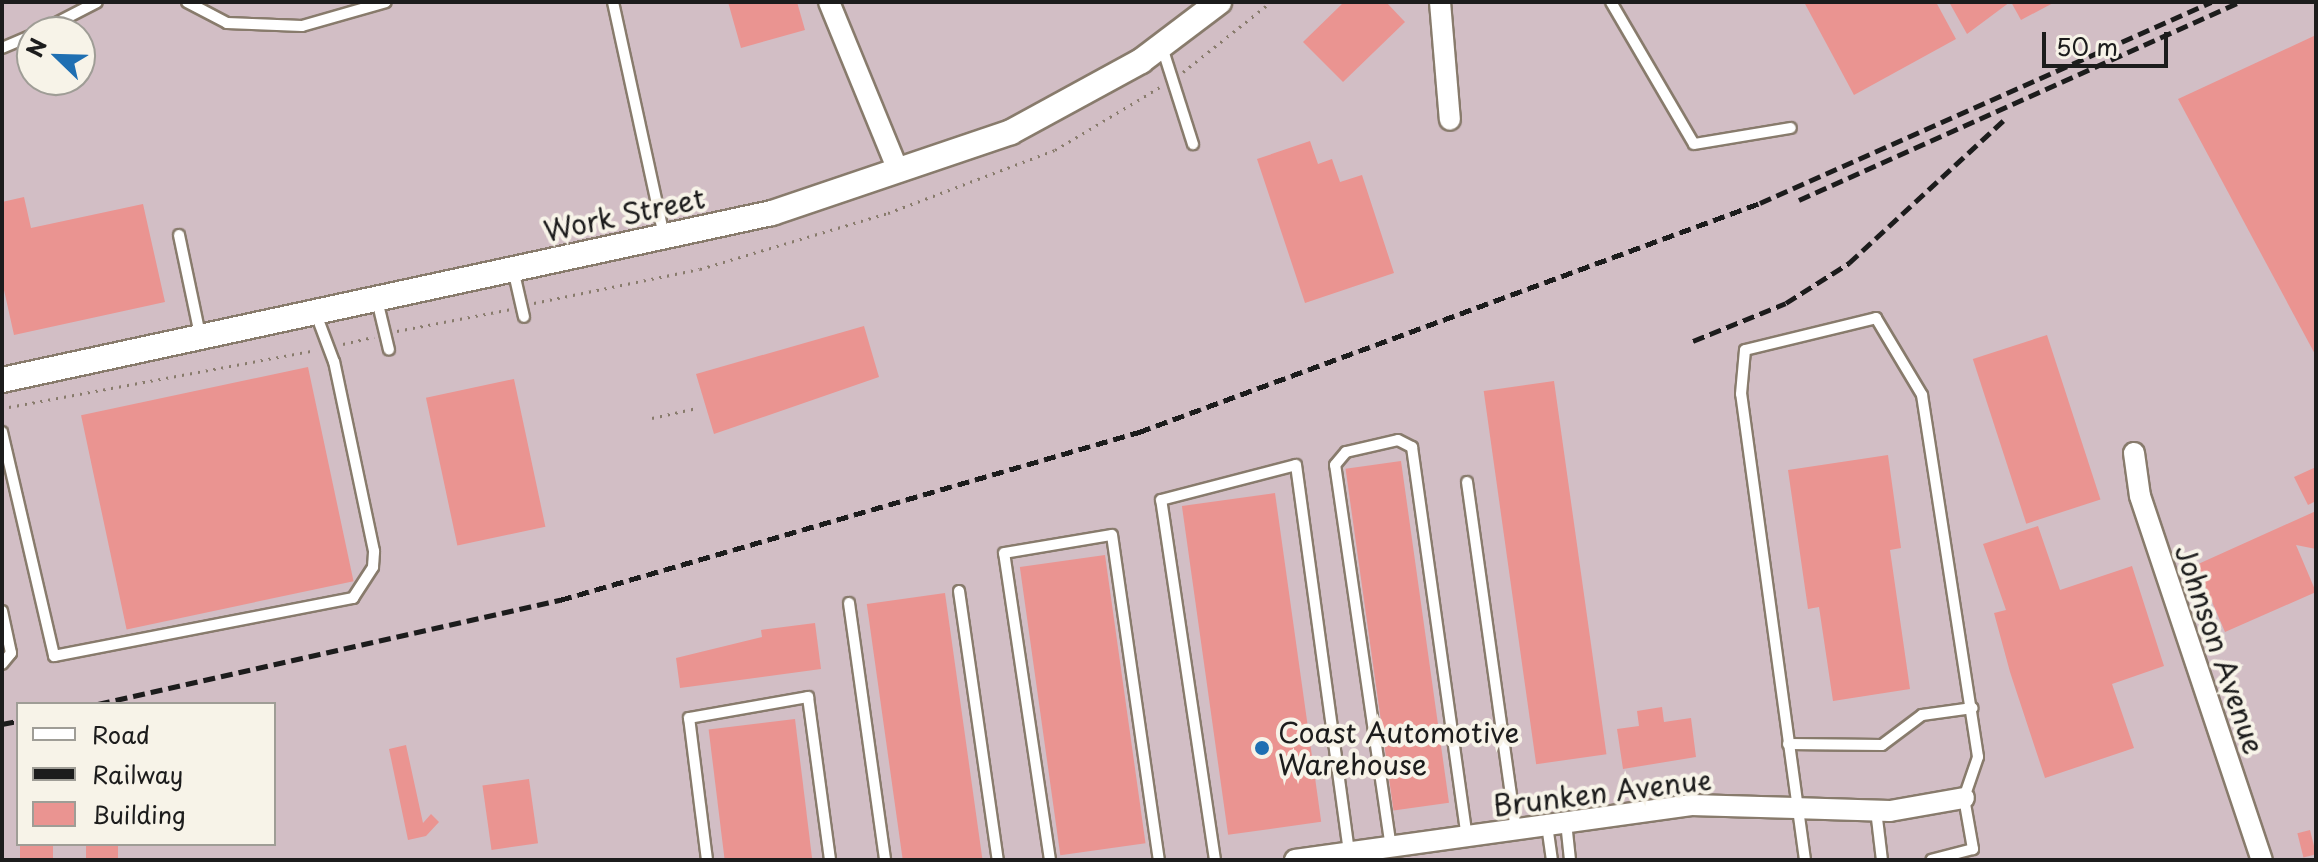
<!DOCTYPE html>
<style>
body{margin:0}
#map{position:relative;width:2318px;height:862px;overflow:hidden;background:#f3dabc;font-family:"Playpen Sans",sans-serif}
div>[style]{position:absolute}
.industrial>*{inset:0;background:#d2bec5}
.building>*{inset:0;background:#ea9491;transform-origin:0 0}
.path>*{height:3px;margin-top:-1.5px;transform-origin:0;background:repeating-linear-gradient(90deg,#887b6c 0 2px,transparent 0 8px)}
.roads{filter:drop-shadow(2px 0 #887b6c) drop-shadow(-2px 0 #887b6c) drop-shadow(0 2px #887b6c) drop-shadow(0 -2px #887b6c)}
.service>*{height:10px;margin:-5px;padding:0 5px;transform-origin:5px;border-radius:5px;background:#fff}
.minor>*{height:20px;margin:-10px;padding:0 10px;transform-origin:10px;border-radius:10px;background:#fff}
.tertiary>*{height:24px;margin:-12px;padding:0 12px;transform-origin:12px;border-radius:12px;background:#fff}
.rail>*{height:5px;margin-top:-2.5px;transform-origin:0;background:repeating-linear-gradient(90deg,#1c1c1c 0 12px,transparent 0 18px)}
.dots>*{width:22px;height:22px;translate:-50% -50%;box-sizing:border-box;border:4px solid #f7f3e8;border-radius:50%}
span{translate:-50% -50%;white-space:nowrap;text-align:center;line-height:1.15;-webkit-text-stroke:8px #f7f3e8;paint-order:stroke}
.street-label{font-size:28px;color:#1c1c1c}
.poi-label{font-size:28px;color:#1c1c1c}
.left{translate:0 -50%;text-align:left}
.frame{position:absolute;inset:0;border:4px solid #1c1c1c;pointer-events:none}
.legend{position:absolute;left:16px;top:702px;width:260px;height:144px;box-sizing:border-box;background:#f7f3e8;border:2px solid #9f9d96;margin:0;padding:10px 14px;list-style:none;font-size:24px;color:#1c1c1c}
.legend li{display:flex;align-items:center;gap:16px;height:40px}
.legend b{width:40px;border:2px solid #9f9d96}
.north{position:absolute;left:16px;top:16px;width:80px;height:80px;box-sizing:border-box;background:#f7f3e8;border:2px solid #9f9d96;border-radius:50%;rotate:293deg;font-size:22px;font-weight:700;line-height:32px;text-align:center;color:#1c1c1c}
.north::after{content:'';display:block;margin:auto;width:28px;height:36px;background:#1f6fb2;clip-path:polygon(50% 0,100% 100%,50% 72%,0 100%)}
.scale{position:absolute;left:2042px;top:32px;width:126px;height:36px;box-sizing:border-box;border:4px solid #1c1c1c;border-top:0;padding-left:10px;font-size:24px;line-height:28px;white-space:nowrap;color:#1c1c1c;-webkit-text-stroke:6px #f7f3e8;paint-order:stroke}
</style>
<div id="map">
<div class="industrial">
<div style="clip-path:polygon(evenodd,2px 2px,2316px 2px,2316px 860px,2px 860px,2px 2px,32px 32px,80px 32px,80px 80px,32px 80px,32px 32px,2px 2px,18px 704px,274px 704px,274px 844px,18px 844px,18px 704px)"></div>
</div>
<div class="building">
<div style="clip-path:polygon(728px 2px,797px 2px,805px 30px,741px 48px)"></div>
<div style="clip-path:polygon(1344px 2px,1386px 2px,1405px 22px,1343px 82px,1303px 42px)"></div>
<div style="clip-path:polygon(1804px 2px,1936px 2px,1956px 39px,1854px 95px)"></div>
<div style="clip-path:polygon(1949px 2px,2010px 2px,1967px 34px)"></div>
<div style="clip-path:polygon(2011px 2px,2055px 2px,2021px 20px)"></div>
<div style="clip-path:polygon(2316px 35px,2316px 356px,2178px 99px)"></div>
<div style="clip-path:polygon(1310px 141px,1318px 164px,1332px 159px,1340px 182px,1362px 175px,1394px 273px,1305px 303px,1257px 159px)"></div>
<div style="clip-path:polygon(24px 197px,31px 228px,143px 204px,165px 302px,14px 335px,2px 281px,2px 202px)"></div>
<div style="clip-path:polygon(864px 326px,879px 377px,714px 434px,696px 374px)"></div>
<div style="left:2047px;top:335px;width:173px;height:78px;rotate:72deg"></div>
<div style="left:308px;top:367px;width:219px;height:232px;rotate:78deg"></div>
<div style="left:514px;top:379px;width:151px;height:90px;rotate:78deg"></div>
<div style="left:1554px;top:381px;width:377px;height:71px;rotate:82deg"></div>
<div style="clip-path:polygon(1888px 455px,1901px 548px,1890px 550px,1910px 689px,1833px 701px,1819px 607px,1808px 609px,1788px 470px)"></div>
<div style="left:1401px;top:461px;width:345px;height:56px;rotate:82deg"></div>
<div style="clip-path:polygon(2316px 467px,2316px 501px,2308px 505px,2294px 477px)"></div>
<div style="left:1275px;top:493px;width:332px;height:94px;rotate:82deg"></div>
<div style="clip-path:polygon(2316px 511px,2316px 549px,2296px 545px,2316px 592px,2225px 632px,2196px 565px)"></div>
<div style="clip-path:polygon(2038px 526px,2060px 590px,2132px 566px,2164px 666px,2112px 684px,2134px 748px,2045px 778px,2010px 672px,1994px 613px,2006px 610px,1983px 544px)"></div>
<div style="left:1105px;top:555px;width:291px;height:86px;rotate:82deg"></div>
<div style="left:945px;top:593px;width:270px;height:79px;rotate:82deg"></div>
<div style="clip-path:polygon(815px 623px,821px 669px,680px 688px,676px 658px,762px 637px,761px 630px)"></div>
<div style="clip-path:polygon(1662px 707px,1664px 722px,1691px 718px,1696px 757px,1623px 769px,1617px 729px,1639px 726px,1637px 711px)"></div>
<div style="left:795px;top:719px;width:142px;height:87px;rotate:83deg"></div>
<div style="clip-path:polygon(406px 745px,423px 823px,431px 814px,439px 822px,426px 836px,408px 840px,389px 749px)"></div>
<div style="left:529px;top:779px;width:65px;height:47px;rotate:82deg"></div>
<div style="left:2310px;top:830px;width:25px;height:13px;rotate:76deg"></div>
<div style="left:20px;top:844px;width:33px;height:16px"></div>
<div style="left:86px;top:844px;width:32px;height:16px"></div>
</div>
<div class="path">
<div style="left:1183px;top:72px;width:112px;rotate:-38.5deg"></div>
<div style="left:534px;top:303px;width:169px;rotate:-11.6deg"></div>
<div style="left:700px;top:269px;width:196px;rotate:-16.6deg"></div>
<div style="left:888px;top:213px;width:178px;rotate:-20.7deg"></div>
<div style="left:1055px;top:150px;width:122px;rotate:-31deg"></div>
<div style="left:397px;top:331px;width:116px;rotate:-10.9deg"></div>
<div style="left:343px;top:344px;width:32px;rotate:-13deg"></div>
<div style="left:9px;top:407px;width:312px;rotate:-10.5deg"></div>
<div style="left:652px;top:418px;width:46px;rotate:-12.5deg"></div>
</div>
<div class="roads">
<div class="service">
<div style="left:187px;top:2px;width:45px;rotate:27.7deg"></div>
<div style="left:227px;top:23px;width:75px;rotate:2.3deg"></div>
<div style="left:302px;top:26px;width:87px;rotate:-15.9deg"></div>
<div style="left:613px;top:2px;width:239px;rotate:77.7deg"></div>
<div style="left:1611px;top:2px;width:164px;rotate:59.7deg"></div>
<div style="left:1694px;top:144px;width:98px;rotate:-9.4deg"></div>
<div style="left:39px;top:32px;width:65px;rotate:-27.3deg"></div>
<div style="left:1162px;top:47px;width:102px;rotate:72.3deg"></div>
<div style="left:2px;top:48px;width:33px;rotate:-23deg"></div>
<div style="left:179px;top:235px;width:102px;rotate:78.1deg"></div>
<div style="left:513px;top:269px;width:49px;rotate:77.1deg"></div>
<div style="left:377px;top:300px;width:51px;rotate:76.5deg"></div>
<div style="left:2px;top:432px;width:230px;rotate:76.9deg"></div>
<div style="left:54px;top:656px;width:305px;rotate:-11deg"></div>
<div style="left:353px;top:598px;width:37px;rotate:-57deg"></div>
<div style="left:373px;top:567px;width:16px;rotate:-86deg"></div>
<div style="left:374px;top:551px;width:193px;rotate:-101.9deg"></div>
<div style="left:334px;top:362px;width:51px;rotate:-110.6deg"></div>
<div style="left:1467px;top:482px;width:350px;rotate:82deg"></div>
<div style="left:959px;top:591px;width:272px;rotate:81.8deg"></div>
<div style="left:849px;top:603px;width:260px;rotate:82deg"></div>
<div style="left:2px;top:611px;width:43px;rotate:77.9deg"></div>
<div style="left:11px;top:653px;width:14px;rotate:129deg"></div>
<div style="left:1788px;top:744px;width:94px;rotate:0.6deg"></div>
<div style="left:1882px;top:745px;width:50px;rotate:-36.9deg"></div>
<div style="left:1922px;top:715px;width:51px;rotate:-7.8deg"></div>
<div style="left:1876px;top:810px;width:50px;rotate:83.2deg"></div>
<div style="left:1566px;top:822px;width:38px;rotate:84deg"></div>
<div style="left:1547px;top:825px;width:35px;rotate:82deg"></div>
<div style="left:1391px;top:848px;width:387px;rotate:-98.3deg"></div>
<div style="left:1335px;top:465px;width:17px;rotate:-50deg"></div>
<div style="left:1346px;top:452px;width:53px;rotate:-13deg"></div>
<div style="left:1398px;top:440px;width:16px;rotate:27deg"></div>
<div style="left:1412px;top:447px;width:393px;rotate:82deg"></div>
<div style="left:707px;top:860px;width:143px;rotate:-97.2deg"></div>
<div style="left:689px;top:718px;width:121px;rotate:-10deg"></div>
<div style="left:808px;top:697px;width:164px;rotate:82.3deg"></div>
<div style="left:1050px;top:860px;width:310px;rotate:-98.5deg"></div>
<div style="left:1004px;top:553px;width:109px;rotate:-9.5deg"></div>
<div style="left:1112px;top:535px;width:328px;rotate:81.8deg"></div>
<div style="left:1215px;top:860px;width:364px;rotate:-98.5deg"></div>
<div style="left:1161px;top:500px;width:139px;rotate:-14.5deg"></div>
<div style="left:1296px;top:465px;width:392px;rotate:82.2deg"></div>
<div style="left:1805px;top:860px;width:470px;rotate:-97.8deg"></div>
<div style="left:1741px;top:394px;width:44px;rotate:-84.8deg"></div>
<div style="left:1745px;top:350px;width:135px;rotate:-13.7deg"></div>
<div style="left:1876px;top:318px;width:90px;rotate:59.1deg"></div>
<div style="left:1922px;top:395px;width:366px;rotate:81.2deg"></div>
<div style="left:1978px;top:757px;width:43px;rotate:108.9deg"></div>
<div style="left:1964px;top:798px;width:52px;rotate:80deg"></div>
<div style="left:1973px;top:849px;width:43px;rotate:165.3deg"></div>
</div>
<div class="minor">
<div style="left:829px;top:2px;width:182px;rotate:67.7deg"></div>
<div style="left:1440px;top:2px;width:118px;rotate:85.2deg"></div>
<div style="left:2134px;top:453px;width:43px;rotate:82.1deg"></div>
<div style="left:2140px;top:496px;width:384px;rotate:71.5deg"></div>
<div style="left:1295px;top:860px;width:400px;rotate:-7.9deg"></div>
<div style="left:1691px;top:805px;width:199px;rotate:1.7deg"></div>
<div style="left:1890px;top:811px;width:75px;rotate:-10deg"></div>
</div>
<div class="tertiary">
<div style="left:2px;top:380px;width:788px;rotate:-12.24deg"></div>
<div style="left:772px;top:213px;width:252px;rotate:-18.7deg"></div>
<div style="left:1011px;top:132px;width:148px;rotate:-28.6deg"></div>
<div style="left:1141px;top:61px;width:98px;rotate:-37.1deg"></div>
</div>
</div>
<div class="rail">
<div style="left:1799px;top:200px;width:483px;rotate:-24.2deg"></div>
<div style="left:1693px;top:341px;width:100px;rotate:-22.2deg"></div>
<div style="left:1786px;top:303px;width:75px;rotate:-32.4deg"></div>
<div style="left:1849px;top:263px;width:211px;rotate:-42.7deg"></div>
<div style="left:98px;top:704px;width:474px;rotate:-12.7deg"></div>
<div style="left:560px;top:600px;width:603px;rotate:-16.18deg"></div>
<div style="left:1139px;top:432px;width:662px;rotate:-20.24deg"></div>
<div style="left:1760px;top:203px;width:494px;rotate:-24deg"></div>
<div style="left:2px;top:724px;width:16px;rotate:-11deg"></div>
</div>
<div class="dots">
<div style="left:1262px;top:748px;background:#1f6fb2"></div>
</div>
<div class="street-label">
<span style="left:624px;top:214px;rotate:-12deg">Work Street</span>
<span style="left:2220px;top:649px;rotate:71deg">Johnson Avenue</span>
<span style="left:1602px;top:792px;rotate:-7deg">Brunken Avenue</span>
</div>
<div class="poi-label">
<span class="left" style="left:1278px;top:748px">Coast Automotive<br>Warehouse</span>
</div>
<div class="frame"></div>
<ul class="legend">
<li><b style="height:10px;background:#fff"></b>Road</li>
<li><b style="height:10px;background:#1c1c1c"></b>Railway</li>
<li><b style="height:22px;background:#ea9491"></b>Building</li>
</ul>
<div class="north">N</div>
<div class="scale">50 m</div>
</div>
